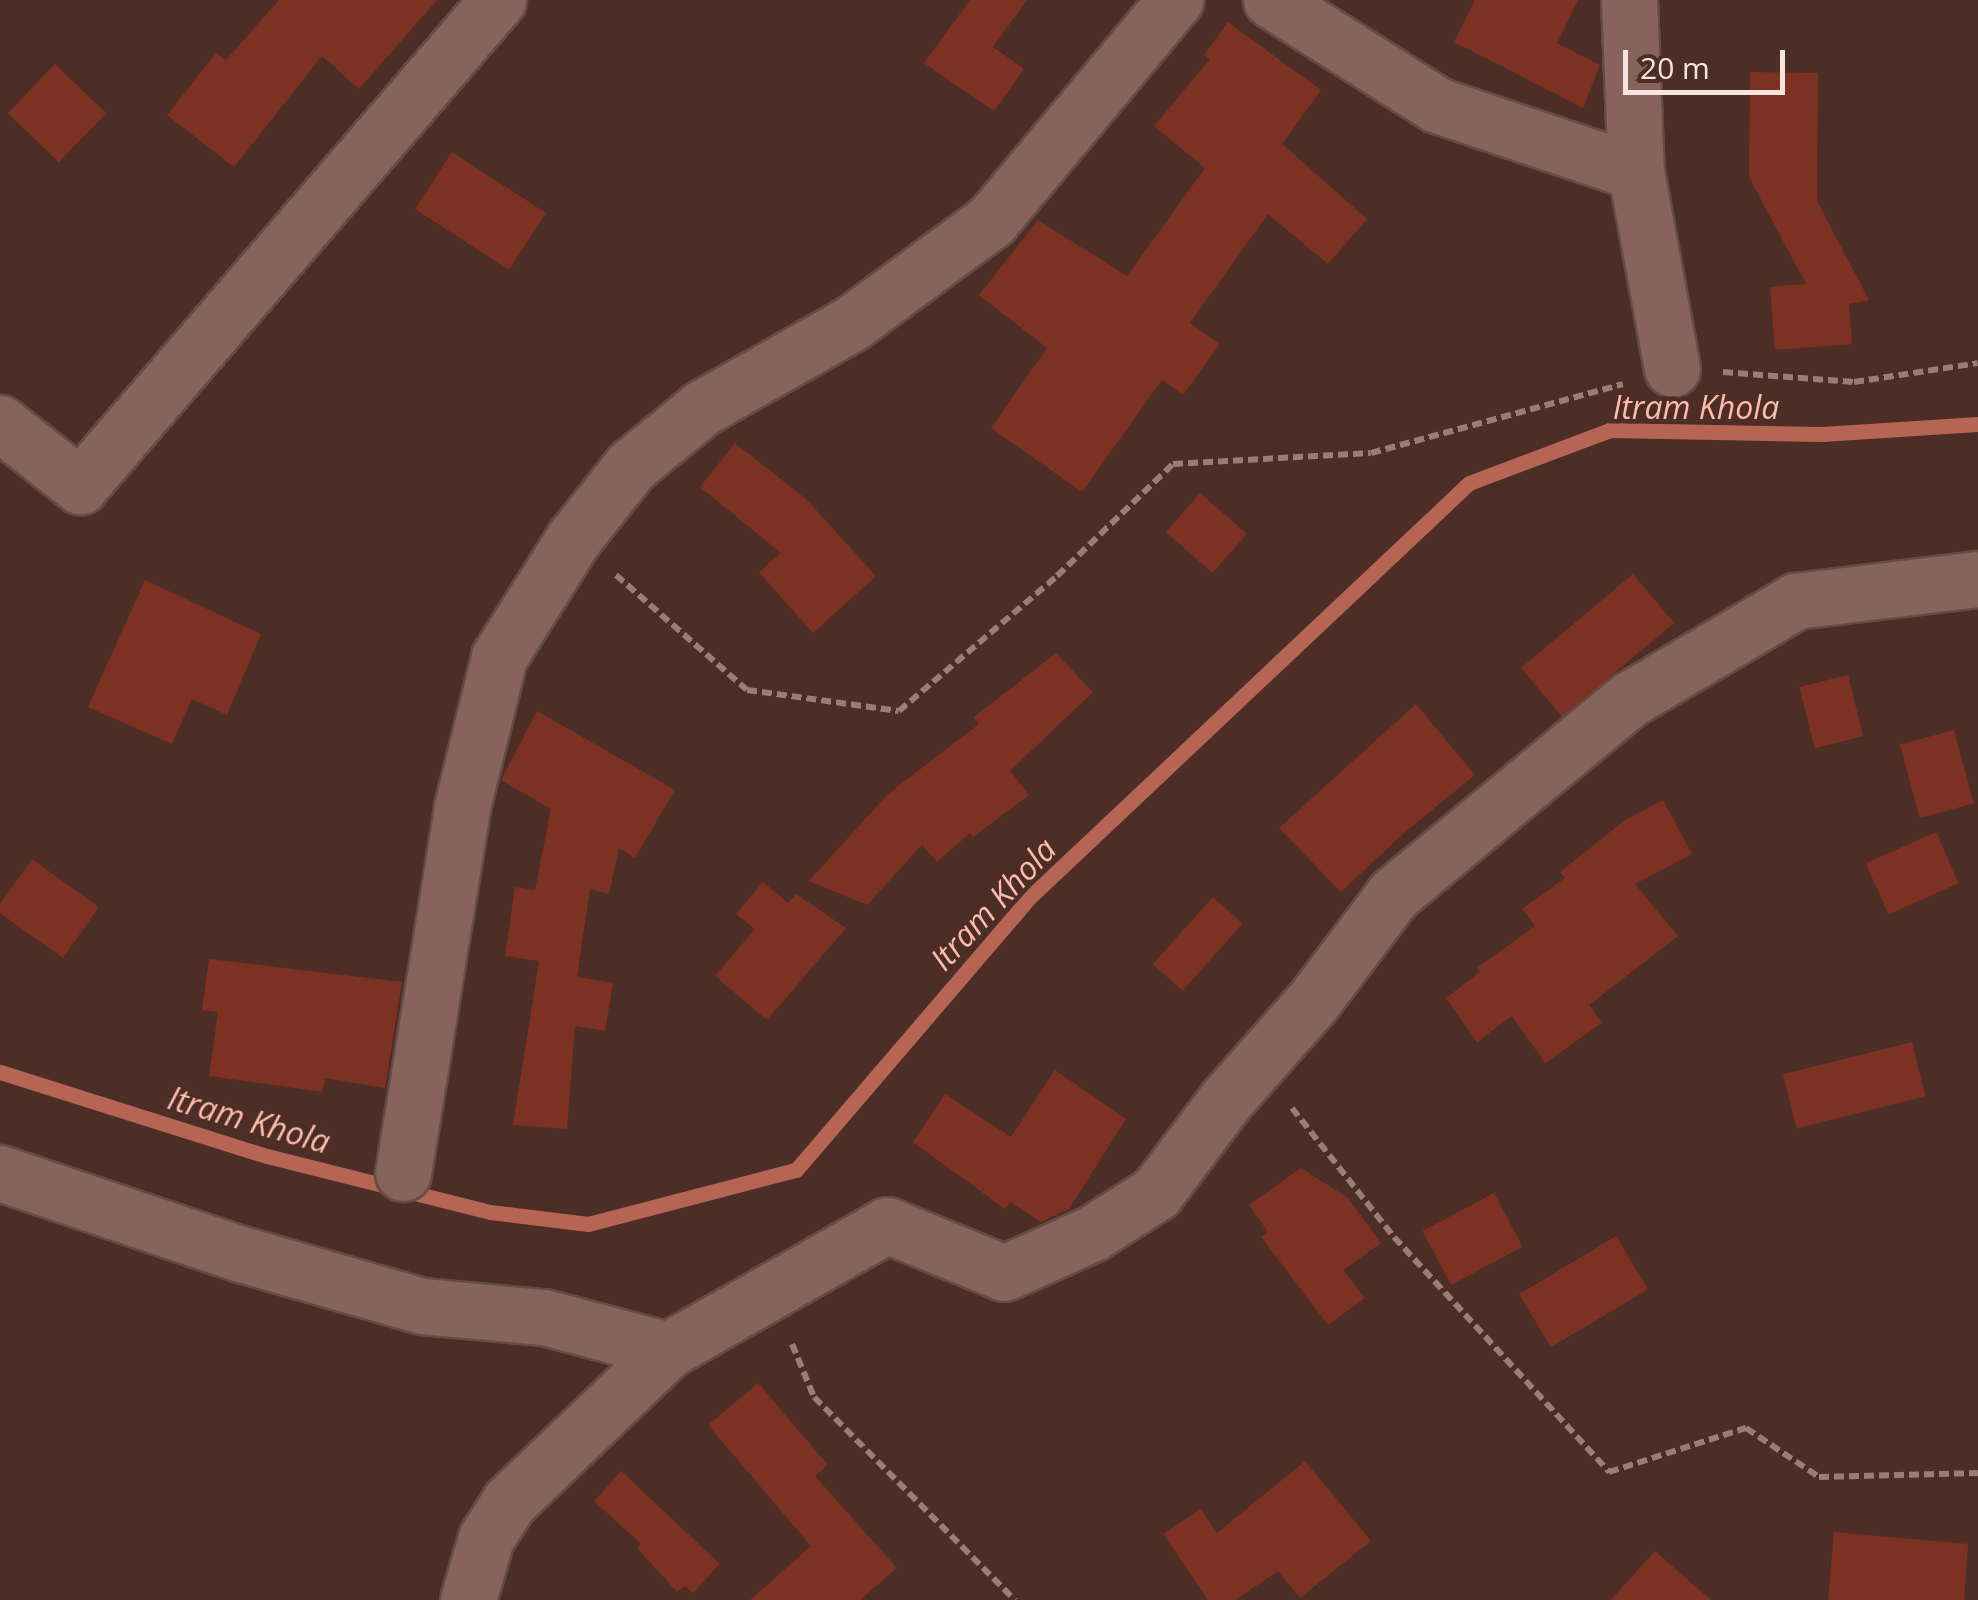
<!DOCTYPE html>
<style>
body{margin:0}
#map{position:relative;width:1978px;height:1600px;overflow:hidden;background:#4c2e27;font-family:"Open Sans",sans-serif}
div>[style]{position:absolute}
.stream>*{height:15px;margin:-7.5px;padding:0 7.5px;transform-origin:7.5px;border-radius:7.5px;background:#b66554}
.building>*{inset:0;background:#7c3122;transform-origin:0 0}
.path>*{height:6px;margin-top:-3px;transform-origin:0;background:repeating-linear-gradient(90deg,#987e78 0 10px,transparent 0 15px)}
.roads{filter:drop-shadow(2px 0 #654b45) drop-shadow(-2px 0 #654b45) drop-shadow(0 2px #654b45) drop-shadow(0 -2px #654b45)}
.minor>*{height:55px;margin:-27.5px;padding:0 27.5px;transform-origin:27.5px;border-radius:27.5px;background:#86635b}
span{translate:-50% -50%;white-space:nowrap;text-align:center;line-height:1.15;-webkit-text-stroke:9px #4c2e27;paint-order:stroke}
.water-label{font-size:32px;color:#ffbbab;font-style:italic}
.scale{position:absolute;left:1623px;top:50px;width:162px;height:45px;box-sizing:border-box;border:5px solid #f8e4df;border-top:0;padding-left:12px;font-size:30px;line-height:35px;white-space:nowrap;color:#f8e4df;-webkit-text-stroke:8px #4c2e27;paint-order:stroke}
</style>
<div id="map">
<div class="stream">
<div style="left:0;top:1072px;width:280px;rotate:17.5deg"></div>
<div style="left:267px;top:1156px;width:230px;rotate:14.1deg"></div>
<div style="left:490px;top:1212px;width:99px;rotate:7deg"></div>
<div style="left:588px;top:1224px;width:215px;rotate:-14.6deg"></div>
<div style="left:796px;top:1170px;width:360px;rotate:-49.4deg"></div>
<div style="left:1030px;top:897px;width:603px;rotate:-43.32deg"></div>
<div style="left:1469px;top:483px;width:151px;rotate:-20.6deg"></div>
<div style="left:1610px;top:430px;width:212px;rotate:1.1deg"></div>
<div style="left:1822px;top:434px;width:156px;rotate:-3.7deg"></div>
</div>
<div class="building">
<div style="clip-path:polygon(279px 0,437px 0,359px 89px,322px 56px,234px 167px,167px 115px,216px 53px,226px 60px)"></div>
<div style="clip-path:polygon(970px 0,1027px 0,993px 47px,1024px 69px,994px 111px,924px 63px)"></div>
<div style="clip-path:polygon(1475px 0,1578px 0,1557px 43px,1600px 65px,1583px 108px,1454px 42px)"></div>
<div style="clip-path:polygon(1228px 22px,1321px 90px,1282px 144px,1367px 219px,1328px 264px,1268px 214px,1190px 323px,1220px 344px,1183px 395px,1162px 380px,1082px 492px,991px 428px,1047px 348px,979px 295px,1038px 220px,1127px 276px,1205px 168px,1154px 126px,1210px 59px,1204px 55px)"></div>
<div style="left:55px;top:64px;width:71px;height:68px;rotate:44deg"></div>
<div style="clip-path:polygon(1750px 72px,1818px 73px,1817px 201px,1869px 300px,1849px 304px,1852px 344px,1775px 350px,1770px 287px,1806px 284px,1749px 177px)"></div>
<div style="left:452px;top:152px;width:112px;height:68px;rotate:33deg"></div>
<div style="clip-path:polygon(735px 443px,806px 499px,876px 576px,813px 633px,759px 572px,781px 553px,700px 487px)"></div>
<div style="left:1200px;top:493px;width:62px;height:52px;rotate:41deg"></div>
<div style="left:1633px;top:574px;width:64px;height:146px;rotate:50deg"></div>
<div style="clip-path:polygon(145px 580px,261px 634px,227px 715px,192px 699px,172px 744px,88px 707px)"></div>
<div style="clip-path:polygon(1056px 653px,1093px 692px,1010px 771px,1029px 795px,973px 837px,970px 833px,937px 862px,922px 845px,867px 905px,809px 881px,888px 794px,979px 724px,974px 717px)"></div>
<div style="left:1848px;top:675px;width:63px;height:50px;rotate:76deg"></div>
<div style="clip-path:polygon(1416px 704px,1475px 775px,1405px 832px,1341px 892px,1279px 828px)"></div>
<div style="clip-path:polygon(537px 711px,675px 790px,635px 858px,619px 848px,609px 894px,590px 889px,577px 977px,613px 983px,605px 1031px,575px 1026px,567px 1129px,513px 1125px,539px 961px,505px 956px,515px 887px,535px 890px,551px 809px,501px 780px)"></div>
<div style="left:1954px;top:730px;width:76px;height:56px;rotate:75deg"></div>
<div style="clip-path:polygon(1663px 800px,1692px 854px,1635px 884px,1678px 936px,1589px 1005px,1602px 1023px,1545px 1063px,1512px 1016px,1477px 1042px,1446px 998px,1480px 972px,1477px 968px,1535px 926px,1522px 909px,1565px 878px,1560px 872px,1625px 820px)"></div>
<div style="left:1936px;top:832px;width:56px;height:77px;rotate:66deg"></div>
<div style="clip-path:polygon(32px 859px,99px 907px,63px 958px,0 913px,0 904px)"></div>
<div style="clip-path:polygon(763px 882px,788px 903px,796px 894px,846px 928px,767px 1020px,715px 976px,755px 929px,736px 914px)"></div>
<div style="left:1213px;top:897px;width:40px;height:90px;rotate:42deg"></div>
<div style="clip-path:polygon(209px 959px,402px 982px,385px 1088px,325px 1078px,323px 1092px,209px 1076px,218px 1012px,202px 1010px)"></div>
<div style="left:1912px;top:1042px;width:56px;height:133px;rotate:76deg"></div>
<div style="clip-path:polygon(1055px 1070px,1126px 1119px,1069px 1209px,1041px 1222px,1010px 1202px,1005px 1209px,913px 1142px,945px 1094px,1011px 1137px)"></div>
<div style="clip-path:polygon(1301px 1168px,1348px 1198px,1381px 1243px,1343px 1270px,1365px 1298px,1328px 1325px,1261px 1237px,1268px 1232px,1249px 1205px)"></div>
<div style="left:1494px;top:1193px;width:61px;height:81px;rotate:62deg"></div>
<div style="left:1616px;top:1236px;width:62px;height:113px;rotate:59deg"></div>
<div style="clip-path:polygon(758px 1383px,828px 1465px,815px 1476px,897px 1568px,860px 1600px,750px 1600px,811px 1546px,708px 1425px)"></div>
<div style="clip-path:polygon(1305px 1461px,1371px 1541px,1300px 1598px,1278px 1571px,1235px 1600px,1208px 1600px,1163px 1534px,1201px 1509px,1217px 1533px)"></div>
<div style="clip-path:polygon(621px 1471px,720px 1564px,693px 1593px,685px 1586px,677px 1592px,637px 1548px,641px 1544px,594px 1501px)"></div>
<div style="clip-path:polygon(1834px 1532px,1968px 1544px,1964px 1600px,1828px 1600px)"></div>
<div style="clip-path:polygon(1655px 1551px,1711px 1600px,1611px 1600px)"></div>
</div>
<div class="path">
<div style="left:1723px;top:372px;width:131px;rotate:4.4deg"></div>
<div style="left:1854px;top:382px;width:125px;rotate:-8.7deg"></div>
<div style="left:616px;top:575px;width:174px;rotate:41.3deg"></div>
<div style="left:747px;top:690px;width:153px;rotate:7.9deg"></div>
<div style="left:899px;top:711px;width:208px;rotate:-40.5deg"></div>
<div style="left:1057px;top:576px;width:161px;rotate:-44deg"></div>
<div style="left:1173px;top:464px;width:198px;rotate:-3.2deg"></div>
<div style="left:1371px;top:453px;width:261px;rotate:-15.3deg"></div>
<div style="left:1292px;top:1108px;width:164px;rotate:51.7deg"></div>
<div style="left:1394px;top:1237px;width:319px;rotate:47.5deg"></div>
<div style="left:1609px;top:1472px;width:144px;rotate:-17.8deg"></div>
<div style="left:1746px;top:1428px;width:88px;rotate:33.9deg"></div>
<div style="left:1819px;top:1477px;width:159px;rotate:-1.4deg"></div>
<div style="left:792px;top:1344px;width:57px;rotate:67.5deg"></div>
<div style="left:814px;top:1397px;width:286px;rotate:45.3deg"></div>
</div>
<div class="roads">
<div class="minor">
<div style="left:1271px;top:0;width:196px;rotate:32.3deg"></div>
<div style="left:1437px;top:105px;width:210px;rotate:18.6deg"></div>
<div style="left:1629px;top:0;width:172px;rotate:87.7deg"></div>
<div style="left:1636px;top:172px;width:200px;rotate:79.6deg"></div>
<div style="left:0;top:423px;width:102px;rotate:38.2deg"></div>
<div style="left:80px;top:486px;width:641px;rotate:-49.3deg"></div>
<div style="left:0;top:1173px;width:254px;rotate:18.6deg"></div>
<div style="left:241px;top:1254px;width:188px;rotate:16deg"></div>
<div style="left:422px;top:1306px;width:122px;rotate:5.2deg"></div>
<div style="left:544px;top:1317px;width:128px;rotate:14.9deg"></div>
<div style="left:668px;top:1350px;width:252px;rotate:-29.7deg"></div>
<div style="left:887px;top:1225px;width:126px;rotate:22.3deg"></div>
<div style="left:1004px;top:1273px;width:98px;rotate:-24.2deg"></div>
<div style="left:1093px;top:1233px;width:75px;rotate:-32.4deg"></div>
<div style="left:1156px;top:1193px;width:115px;rotate:-53.1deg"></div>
<div style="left:1225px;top:1101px;width:135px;rotate:-48.6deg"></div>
<div style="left:1314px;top:1000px;width:133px;rotate:-53deg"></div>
<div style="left:1394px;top:894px;width:306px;rotate:-39.6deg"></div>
<div style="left:1630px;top:699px;width:193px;rotate:-30.6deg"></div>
<div style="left:1796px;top:601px;width:183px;rotate:-6.9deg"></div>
<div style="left:403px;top:1173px;width:371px;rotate:-80.8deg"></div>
<div style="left:462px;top:807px;width:154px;rotate:-76.1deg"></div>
<div style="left:499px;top:657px;width:141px;rotate:-57.8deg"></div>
<div style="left:574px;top:538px;width:92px;rotate:-51.6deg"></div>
<div style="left:631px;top:466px;width:92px;rotate:-39.2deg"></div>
<div style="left:702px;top:408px;width:172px;rotate:-29.5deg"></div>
<div style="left:852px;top:323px;width:172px;rotate:-36.3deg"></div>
<div style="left:991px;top:221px;width:288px;rotate:-50.2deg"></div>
<div style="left:468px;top:1600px;width:65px;rotate:-73.8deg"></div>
<div style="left:486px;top:1538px;width:43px;rotate:-57.4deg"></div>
<div style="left:509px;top:1502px;width:220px;rotate:-43.7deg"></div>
</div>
</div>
<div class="water-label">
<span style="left:1696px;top:407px">Itram Khola</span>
<span style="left:993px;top:904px;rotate:-47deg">Itram Khola</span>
<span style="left:249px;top:1120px;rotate:16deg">Itram Khola</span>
</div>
<div class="scale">20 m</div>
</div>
